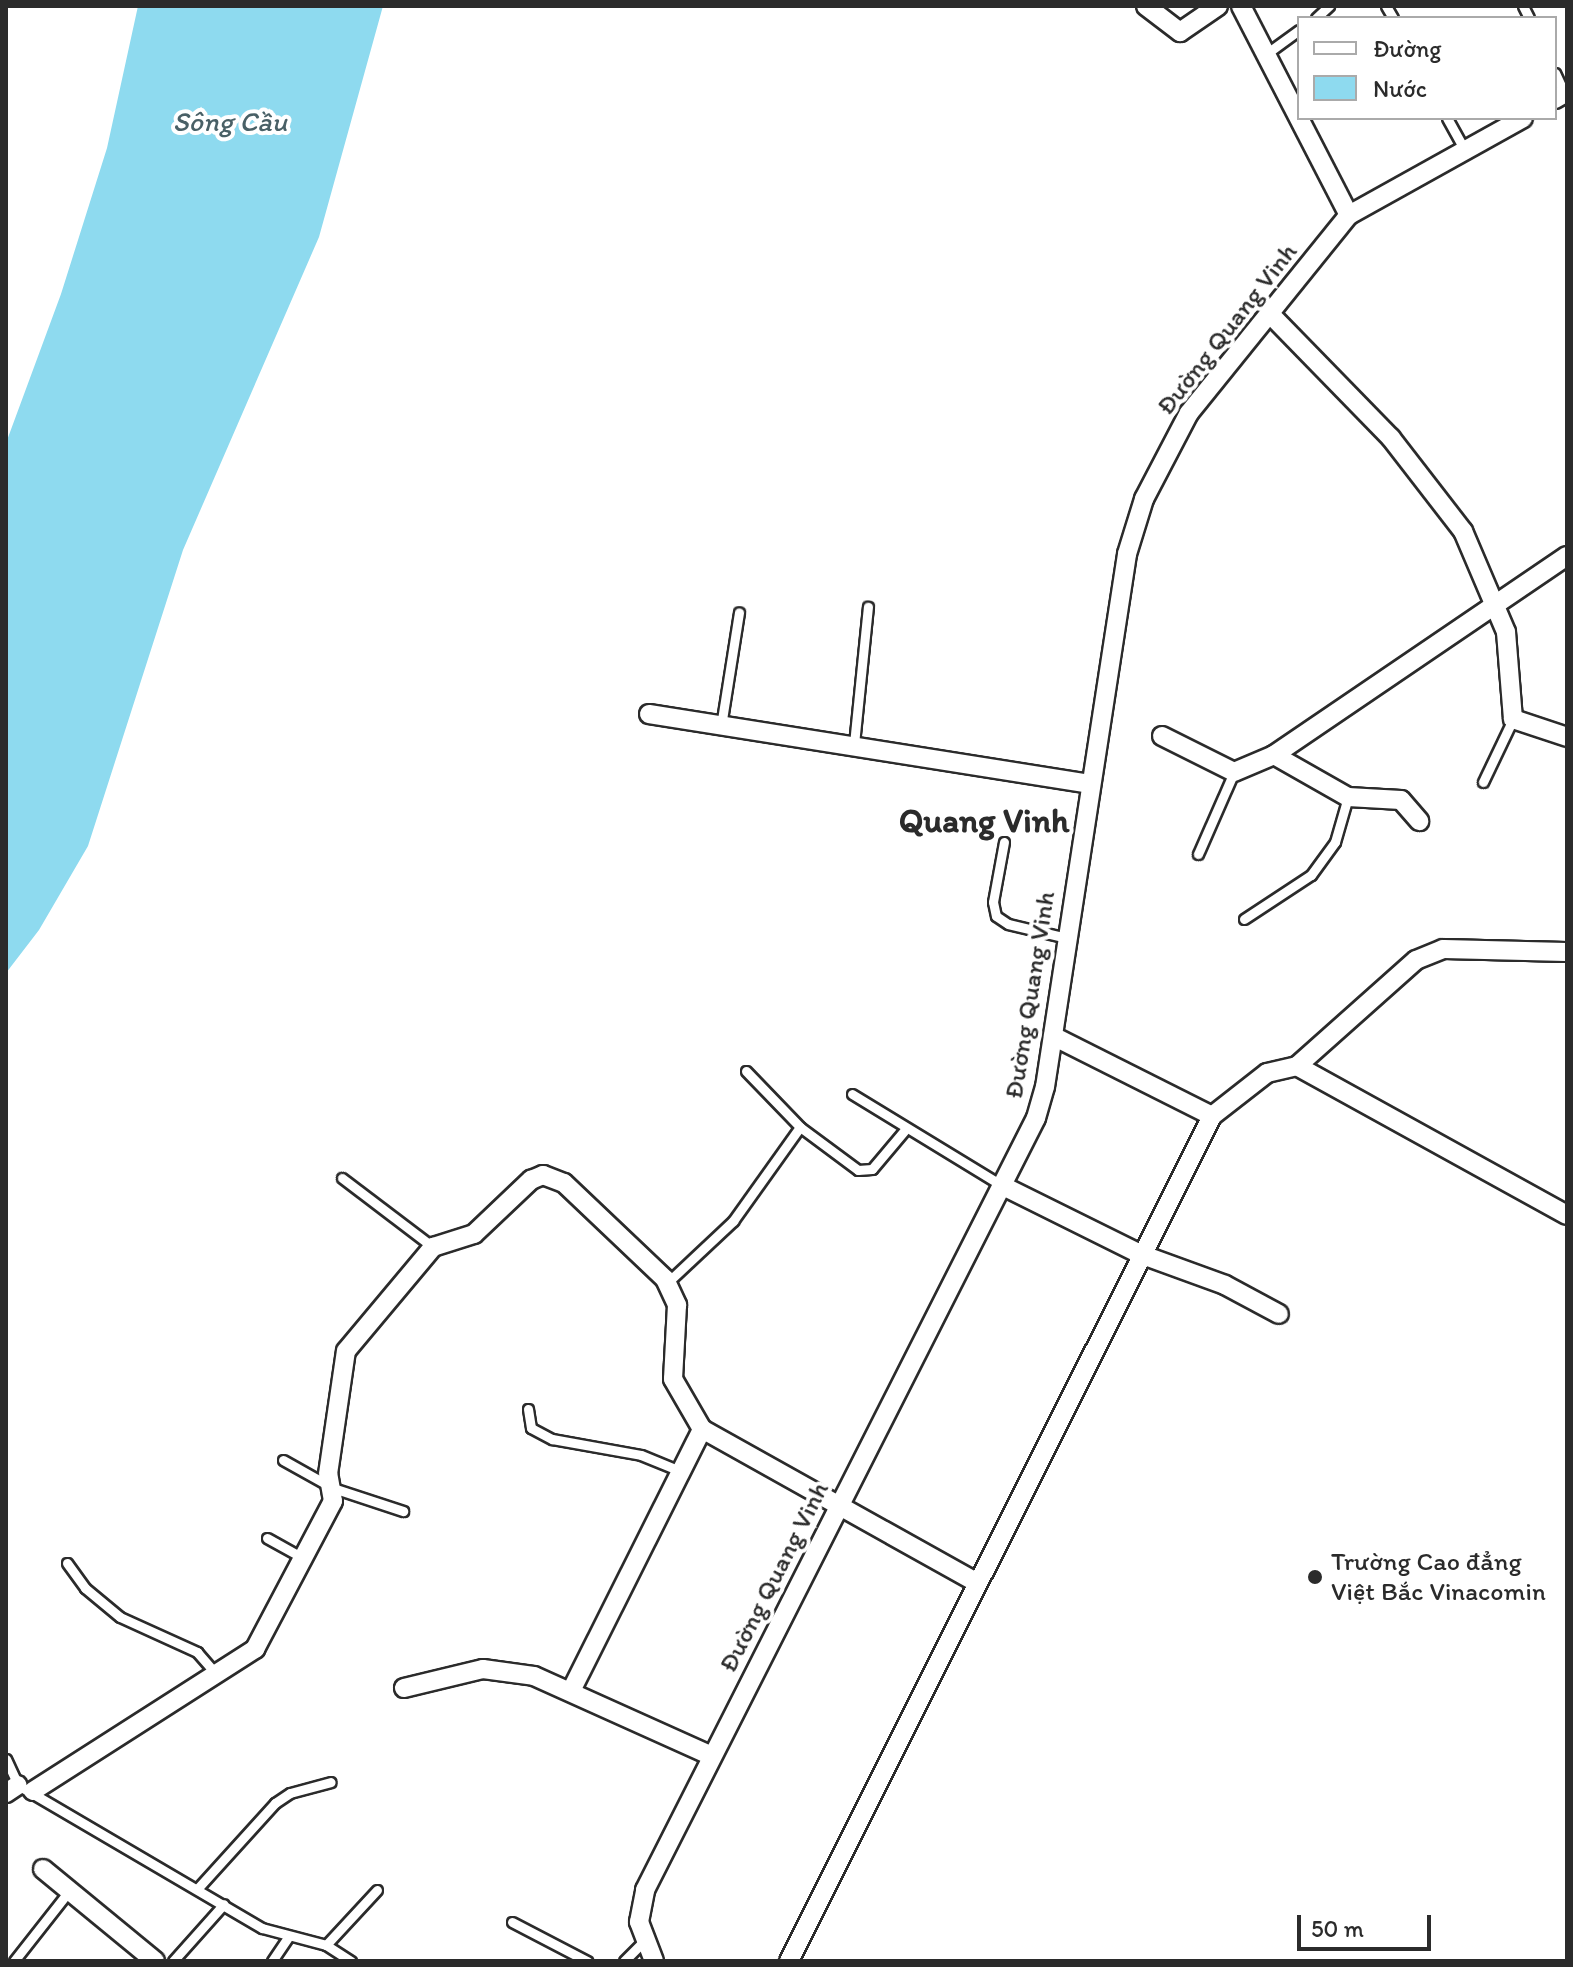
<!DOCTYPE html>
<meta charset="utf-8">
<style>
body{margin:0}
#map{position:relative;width:1573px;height:1967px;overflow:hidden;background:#fff;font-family:Itim,sans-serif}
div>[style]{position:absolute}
.water>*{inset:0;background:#8edaef}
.roads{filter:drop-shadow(2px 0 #2b2b2b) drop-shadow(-2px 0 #2b2b2b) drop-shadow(0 2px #2b2b2b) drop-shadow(0 -2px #2b2b2b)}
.service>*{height:9px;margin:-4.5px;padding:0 4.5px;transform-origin:4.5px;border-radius:4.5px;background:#fff}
.minor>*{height:18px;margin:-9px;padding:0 9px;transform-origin:9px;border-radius:9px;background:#fff}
.dots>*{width:22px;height:22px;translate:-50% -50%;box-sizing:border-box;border:4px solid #fff;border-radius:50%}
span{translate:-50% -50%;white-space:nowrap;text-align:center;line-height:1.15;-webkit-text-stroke:8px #fff;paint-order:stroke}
.street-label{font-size:26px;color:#2b2b2b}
.poi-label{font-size:26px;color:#2b2b2b}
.left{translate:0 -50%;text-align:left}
.water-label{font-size:28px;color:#496066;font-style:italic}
.district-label{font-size:34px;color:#2b2b2b;font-weight:700}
.frame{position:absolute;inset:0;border:8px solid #2b2b2b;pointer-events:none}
.legend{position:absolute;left:1297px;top:16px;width:260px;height:104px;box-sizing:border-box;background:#fff;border:2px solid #aaa;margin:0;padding:10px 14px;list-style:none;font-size:24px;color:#2b2b2b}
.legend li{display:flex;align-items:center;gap:16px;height:40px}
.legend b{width:40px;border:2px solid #aaa}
.scale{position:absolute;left:1297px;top:1915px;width:134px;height:36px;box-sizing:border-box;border:4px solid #2b2b2b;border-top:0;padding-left:10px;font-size:24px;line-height:28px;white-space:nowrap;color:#2b2b2b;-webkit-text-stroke:6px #fff;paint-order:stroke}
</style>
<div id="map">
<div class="water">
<div style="clip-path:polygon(138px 6px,383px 6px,319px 237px,183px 550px,88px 846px,39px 930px,6px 973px,6px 443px,61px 294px,107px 148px)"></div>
</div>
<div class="roads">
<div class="service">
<div style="left:1386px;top:6px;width:14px;rotate:60deg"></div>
<div style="left:1523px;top:6px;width:13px;rotate:63deg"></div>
<div style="left:1316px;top:18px;width:18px;rotate:-43deg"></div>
<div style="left:1266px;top:54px;width:41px;rotate:-36deg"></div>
<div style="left:1555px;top:73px;width:23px;rotate:65deg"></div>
<div style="left:1447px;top:118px;width:38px;rotate:61deg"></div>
<div style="left:721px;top:726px;width:115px;rotate:-81deg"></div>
<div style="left:854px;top:744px;width:138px;rotate:-84.2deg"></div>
<div style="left:1483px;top:782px;width:70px;rotate:-64.5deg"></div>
<div style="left:1004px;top:842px;width:61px;rotate:100.4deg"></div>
<div style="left:993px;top:902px;width:14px;rotate:78deg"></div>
<div style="left:996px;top:916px;width:14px;rotate:34deg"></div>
<div style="left:1008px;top:924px;width:61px;rotate:13.3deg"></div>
<div style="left:1198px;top:854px;width:90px;rotate:-66.3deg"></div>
<div style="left:1244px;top:919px;width:80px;rotate:-33.3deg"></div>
<div style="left:1311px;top:875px;width:41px;rotate:-54deg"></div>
<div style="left:1335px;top:842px;width:47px;rotate:-73.9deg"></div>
<div style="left:746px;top:1071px;width:78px;rotate:46deg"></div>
<div style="left:800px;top:1127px;width:72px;rotate:36.6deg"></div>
<div style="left:858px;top:1170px;width:14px;rotate:-4deg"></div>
<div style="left:872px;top:1169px;width:50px;rotate:-49.9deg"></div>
<div style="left:852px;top:1094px;width:175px;rotate:31.4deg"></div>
<div style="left:342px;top:1178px;width:114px;rotate:37.2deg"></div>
<div style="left:667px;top:1283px;width:91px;rotate:-43.2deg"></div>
<div style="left:733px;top:1221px;width:115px;rotate:-54.5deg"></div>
<div style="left:528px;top:1409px;width:19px;rotate:81deg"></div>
<div style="left:531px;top:1428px;width:24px;rotate:28deg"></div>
<div style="left:552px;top:1439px;width:90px;rotate:10.2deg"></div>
<div style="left:641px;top:1455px;width:42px;rotate:22.3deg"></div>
<div style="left:283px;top:1460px;width:57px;rotate:29.2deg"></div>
<div style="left:333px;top:1488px;width:74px;rotate:18.2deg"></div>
<div style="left:267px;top:1538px;width:41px;rotate:29.1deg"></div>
<div style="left:67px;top:1563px;width:31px;rotate:54deg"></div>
<div style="left:85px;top:1588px;width:45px;rotate:39.6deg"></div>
<div style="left:120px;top:1617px;width:85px;rotate:24.4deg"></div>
<div style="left:197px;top:1652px;width:32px;rotate:49deg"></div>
<div style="left:6px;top:1759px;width:29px;rotate:65deg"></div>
<div style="left:18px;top:1785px;width:283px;rotate:30.4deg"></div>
<div style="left:262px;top:1928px;width:66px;rotate:14.9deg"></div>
<div style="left:326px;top:1945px;width:30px;rotate:33deg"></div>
<div style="left:198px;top:1888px;width:115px;rotate:-47.8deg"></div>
<div style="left:275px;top:1803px;width:18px;rotate:-34deg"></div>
<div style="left:290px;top:1793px;width:42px;rotate:-15deg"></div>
<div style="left:512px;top:1922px;width:85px;rotate:27.5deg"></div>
<div style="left:326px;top:1945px;width:75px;rotate:-47.2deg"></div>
<div style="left:14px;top:1961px;width:89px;rotate:-51.8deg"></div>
<div style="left:173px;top:1961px;width:76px;rotate:-48.2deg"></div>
<div style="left:272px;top:1961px;width:29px;rotate:-56deg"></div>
<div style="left:624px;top:1961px;width:30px;rotate:-45deg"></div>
</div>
<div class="minor">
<div style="left:1146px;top:6px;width:43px;rotate:37.4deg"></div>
<div style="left:1180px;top:32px;width:46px;rotate:-34.4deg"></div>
<div style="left:1241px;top:6px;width:235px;rotate:62.7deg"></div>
<div style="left:1555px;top:99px;width:14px;rotate:-30deg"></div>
<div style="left:1269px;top:313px;width:175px;rotate:45.7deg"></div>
<div style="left:1391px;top:438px;width:118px;rotate:52.3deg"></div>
<div style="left:1463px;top:531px;width:110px;rotate:66.9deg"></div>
<div style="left:1506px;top:632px;width:87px;rotate:85.4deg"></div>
<div style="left:1513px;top:719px;width:57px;rotate:18.4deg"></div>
<div style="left:649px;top:714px;width:446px;rotate:9deg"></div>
<div style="left:1162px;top:736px;width:80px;rotate:26.6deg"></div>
<div style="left:1234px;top:772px;width:43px;rotate:-23deg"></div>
<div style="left:1274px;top:755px;width:85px;rotate:29.6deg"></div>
<div style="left:1348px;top:797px;width:53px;rotate:3.2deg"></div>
<div style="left:1401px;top:800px;width:28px;rotate:49deg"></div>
<div style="left:1274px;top:755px;width:354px;rotate:-34.2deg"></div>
<div style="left:1053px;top:1036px;width:178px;rotate:26.7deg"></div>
<div style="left:1297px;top:1066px;width:159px;rotate:-41.7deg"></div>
<div style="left:1416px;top:960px;width:29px;rotate:-22deg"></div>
<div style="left:1443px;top:949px;width:124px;rotate:1.4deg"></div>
<div style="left:1001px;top:1185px;width:155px;rotate:26.4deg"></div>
<div style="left:1140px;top:1254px;width:90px;rotate:20deg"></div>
<div style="left:1225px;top:1285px;width:61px;rotate:28.2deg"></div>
<div style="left:404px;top:1688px;width:81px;rotate:-13.5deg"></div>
<div style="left:483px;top:1669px;width:51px;rotate:7.8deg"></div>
<div style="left:534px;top:1676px;width:195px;rotate:24.2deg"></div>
<div style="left:571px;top:1691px;width:293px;rotate:-63.4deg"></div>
<div style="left:33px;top:1791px;width:264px;rotate:-32.6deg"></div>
<div style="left:255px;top:1649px;width:167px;rotate:-62.2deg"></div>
<div style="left:333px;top:1501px;width:27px;rotate:-100deg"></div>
<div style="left:328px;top:1474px;width:124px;rotate:-81.7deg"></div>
<div style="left:346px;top:1351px;width:136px;rotate:-50.1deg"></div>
<div style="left:433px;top:1247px;width:43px;rotate:-17.6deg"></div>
<div style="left:474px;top:1234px;width:79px;rotate:-43.5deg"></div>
<div style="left:531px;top:1180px;width:13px;rotate:-23deg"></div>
<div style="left:543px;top:1175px;width:22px;rotate:21deg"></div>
<div style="left:564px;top:1183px;width:139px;rotate:43.5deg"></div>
<div style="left:665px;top:1279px;width:29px;rotate:65deg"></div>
<div style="left:677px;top:1305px;width:74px;rotate:93.1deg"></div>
<div style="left:673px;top:1379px;width:58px;rotate:59.9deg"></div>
<div style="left:702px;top:1429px;width:315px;rotate:29.2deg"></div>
<div style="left:6px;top:1793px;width:14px;rotate:-34deg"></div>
<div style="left:43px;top:1869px;width:145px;rotate:39.4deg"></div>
<div style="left:654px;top:1961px;width:42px;rotate:-111deg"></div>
<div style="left:639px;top:1922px;width:33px;rotate:-79deg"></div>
<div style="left:645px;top:1890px;width:865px;rotate:-63.14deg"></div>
<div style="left:1036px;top:1118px;width:32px;rotate:-74deg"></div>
<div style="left:1045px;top:1087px;width:539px;rotate:-81.25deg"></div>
<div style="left:1127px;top:554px;width:58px;rotate:-72.8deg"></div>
<div style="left:1144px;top:499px;width:97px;rotate:-62.4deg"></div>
<div style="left:1189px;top:413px;width:255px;rotate:-51.1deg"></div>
<div style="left:1349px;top:215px;width:199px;rotate:-29.1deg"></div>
<div style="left:789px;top:1961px;width:945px;rotate:-63.41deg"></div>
<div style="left:1212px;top:1116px;width:70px;rotate:-38deg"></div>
<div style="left:1267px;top:1073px;width:31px;rotate:-13deg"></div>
<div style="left:1297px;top:1066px;width:308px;rotate:28.9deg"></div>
</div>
</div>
<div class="dots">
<div style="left:1315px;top:1577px;background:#2b2b2b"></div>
</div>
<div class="street-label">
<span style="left:1227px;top:329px;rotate:-52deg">Đường Quang Vinh</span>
<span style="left:1030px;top:995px;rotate:-81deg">Đường Quang Vinh</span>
<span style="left:774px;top:1577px;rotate:-63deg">Đường Quang Vinh</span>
</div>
<div class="poi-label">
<span class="left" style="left:1331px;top:1577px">Trường Cao đẳng<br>Việt Bắc Vinacomin</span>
</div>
<div class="water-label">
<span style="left:230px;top:121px">Sông Cầu</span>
</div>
<div class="district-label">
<span style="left:984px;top:821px">Quang Vinh</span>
</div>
<div class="frame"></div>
<ul class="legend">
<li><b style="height:10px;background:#fff"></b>Đường</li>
<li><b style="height:22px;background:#8edaef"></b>Nước</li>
</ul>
<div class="scale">50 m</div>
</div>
